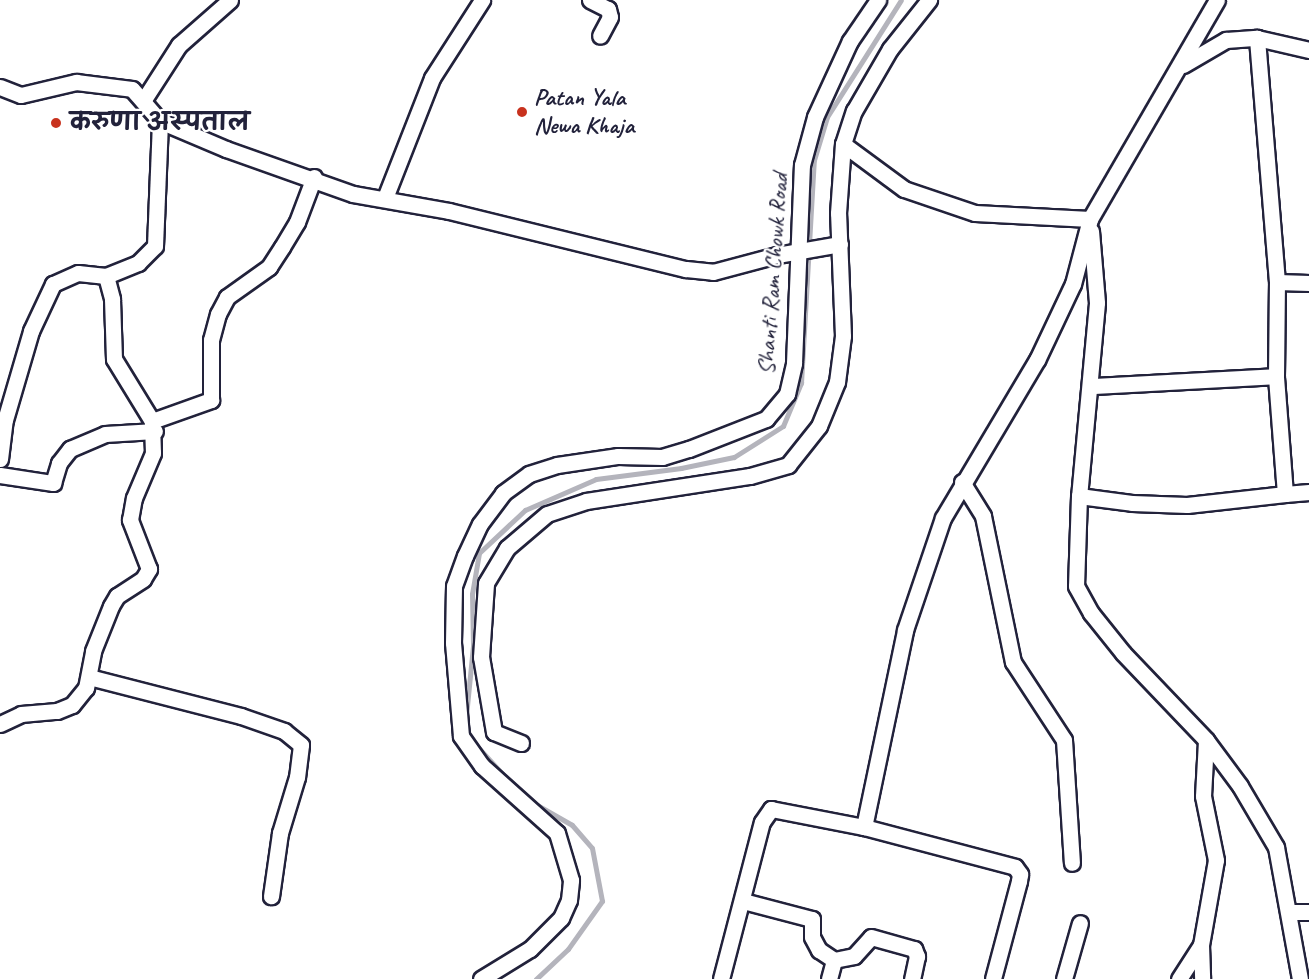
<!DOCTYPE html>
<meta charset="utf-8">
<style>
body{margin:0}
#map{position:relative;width:1309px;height:979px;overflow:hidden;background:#fff;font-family:Caveat,"Playpen Sans Deva",sans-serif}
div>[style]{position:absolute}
.stream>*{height:5px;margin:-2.5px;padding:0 2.5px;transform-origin:2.5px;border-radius:2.5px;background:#b4b4bc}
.roads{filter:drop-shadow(2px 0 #22223b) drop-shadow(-2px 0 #22223b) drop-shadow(0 2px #22223b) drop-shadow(0 -2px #22223b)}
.minor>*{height:15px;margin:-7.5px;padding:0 7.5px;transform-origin:7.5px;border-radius:7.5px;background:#fff}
.dots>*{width:16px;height:16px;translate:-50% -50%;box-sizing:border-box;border:3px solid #fff;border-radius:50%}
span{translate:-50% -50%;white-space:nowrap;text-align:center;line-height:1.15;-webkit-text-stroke:4.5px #fff;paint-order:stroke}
.poi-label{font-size:24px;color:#22223b;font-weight:700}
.left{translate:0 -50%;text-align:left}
.street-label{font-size:24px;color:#22223b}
</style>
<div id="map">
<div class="stream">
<div style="left:466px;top:716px;width:70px;rotate:-84.3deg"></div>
<div style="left:473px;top:646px;width:52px;rotate:-91.1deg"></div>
<div style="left:472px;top:594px;width:42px;rotate:-80.3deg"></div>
<div style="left:479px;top:553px;width:63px;rotate:-43.1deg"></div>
<div style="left:525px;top:510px;width:77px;rotate:-23.6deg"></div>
<div style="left:596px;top:479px;width:86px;rotate:-7.4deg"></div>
<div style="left:681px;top:468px;width:54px;rotate:-11.7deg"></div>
<div style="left:734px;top:457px;width:58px;rotate:-32.3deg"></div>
<div style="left:783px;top:426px;width:47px;rotate:-67.3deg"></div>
<div style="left:801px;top:383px;width:223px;rotate:-86.7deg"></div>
<div style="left:814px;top:160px;width:45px;rotate:-73.2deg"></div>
<div style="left:827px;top:117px;width:138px;rotate:-57.7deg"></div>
<div style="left:474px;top:743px;width:50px;rotate:47.4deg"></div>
<div style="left:530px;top:801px;width:48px;rotate:29.7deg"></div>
<div style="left:572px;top:825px;width:30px;rotate:49deg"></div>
<div style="left:592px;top:848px;width:54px;rotate:79.3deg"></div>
<div style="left:602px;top:901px;width:59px;rotate:125.3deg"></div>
<div style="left:568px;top:949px;width:44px;rotate:136.8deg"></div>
</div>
<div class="roads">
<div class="minor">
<div style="left:590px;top:0;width:20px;rotate:27deg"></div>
<div style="left:608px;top:9px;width:8px;rotate:76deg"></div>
<div style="left:610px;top:17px;width:21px;rotate:118deg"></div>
<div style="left:1183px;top:65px;width:50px;rotate:-30.2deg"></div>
<div style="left:1226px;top:40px;width:31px;rotate:-4deg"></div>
<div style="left:1257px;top:38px;width:53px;rotate:13deg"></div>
<div style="left:0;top:87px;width:22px;rotate:21deg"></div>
<div style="left:21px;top:95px;width:57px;rotate:-13.3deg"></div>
<div style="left:76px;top:82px;width:56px;rotate:7.1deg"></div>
<div style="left:132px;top:89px;width:43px;rotate:48.8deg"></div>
<div style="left:160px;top:121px;width:72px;rotate:23deg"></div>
<div style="left:226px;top:149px;width:135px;rotate:19.5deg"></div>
<div style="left:353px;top:194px;width:97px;rotate:10deg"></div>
<div style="left:449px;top:211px;width:244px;rotate:13.8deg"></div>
<div style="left:686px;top:269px;width:27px;rotate:6deg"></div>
<div style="left:713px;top:272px;width:66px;rotate:-14.9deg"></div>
<div style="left:777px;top:255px;width:64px;rotate:-9.9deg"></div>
<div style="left:143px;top:101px;width:67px;rotate:-57.3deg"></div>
<div style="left:179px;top:45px;width:68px;rotate:-41.4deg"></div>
<div style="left:843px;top:144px;width:76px;rotate:36.4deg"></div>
<div style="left:904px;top:189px;width:75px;rotate:18.7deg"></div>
<div style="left:975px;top:213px;width:115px;rotate:3deg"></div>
<div style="left:385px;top:198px;width:129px;rotate:-68.6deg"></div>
<div style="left:432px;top:78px;width:93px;rotate:-57.3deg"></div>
<div style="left:1091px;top:231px;width:72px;rotate:85.2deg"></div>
<div style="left:1097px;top:303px;width:194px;rotate:95.3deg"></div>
<div style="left:1079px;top:496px;width:90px;rotate:91.9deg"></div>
<div style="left:1076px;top:586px;width:31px;rotate:61deg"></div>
<div style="left:1091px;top:613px;width:51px;rotate:51.3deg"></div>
<div style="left:1123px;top:653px;width:120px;rotate:46.3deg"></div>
<div style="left:1206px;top:740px;width:57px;rotate:53.5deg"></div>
<div style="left:1240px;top:786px;width:71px;rotate:59.5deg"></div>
<div style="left:1276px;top:847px;width:134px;rotate:79.7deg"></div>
<div style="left:106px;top:276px;width:24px;rotate:75deg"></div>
<div style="left:112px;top:299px;width:60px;rotate:88.1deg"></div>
<div style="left:114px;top:359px;width:73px;rotate:58.5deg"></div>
<div style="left:1277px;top:282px;width:32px;rotate:2deg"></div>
<div style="left:1092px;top:386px;width:184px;rotate:-3.1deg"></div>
<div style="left:0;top:459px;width:39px;rotate:-83deg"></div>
<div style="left:5px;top:420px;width:93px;rotate:-73.7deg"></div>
<div style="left:31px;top:331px;width:52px;rotate:-64.9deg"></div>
<div style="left:53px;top:284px;width:27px;rotate:-24deg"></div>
<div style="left:78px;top:273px;width:28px;rotate:6deg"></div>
<div style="left:106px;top:276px;width:35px;rotate:-22deg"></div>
<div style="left:138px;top:263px;width:24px;rotate:-45deg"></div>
<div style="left:155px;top:246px;width:125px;rotate:-87.7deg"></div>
<div style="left:0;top:475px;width:54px;rotate:8.6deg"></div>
<div style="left:53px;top:483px;width:21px;rotate:-73deg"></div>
<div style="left:59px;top:463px;width:18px;rotate:-52deg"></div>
<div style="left:70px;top:449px;width:38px;rotate:-23deg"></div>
<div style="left:105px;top:434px;width:50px;rotate:-3.4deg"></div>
<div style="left:962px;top:482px;width:40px;rotate:58deg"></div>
<div style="left:983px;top:516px;width:149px;rotate:78.4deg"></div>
<div style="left:1013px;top:662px;width:93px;rotate:56.8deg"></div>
<div style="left:1064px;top:740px;width:123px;rotate:86.3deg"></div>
<div style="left:1285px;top:494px;width:24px;rotate:-5deg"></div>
<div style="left:1079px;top:496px;width:53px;rotate:7.5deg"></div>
<div style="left:1132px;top:503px;width:55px;rotate:2.1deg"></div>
<div style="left:1187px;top:505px;width:99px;rotate:-6.4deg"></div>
<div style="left:1285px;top:494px;width:118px;rotate:-94.4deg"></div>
<div style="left:1276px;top:376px;width:94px;rotate:-89.4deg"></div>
<div style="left:1277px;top:282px;width:245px;rotate:-94.7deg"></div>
<div style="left:89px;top:677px;width:157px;rotate:14.4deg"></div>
<div style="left:241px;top:716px;width:46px;rotate:19.2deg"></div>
<div style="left:284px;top:731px;width:22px;rotate:39deg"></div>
<div style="left:301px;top:745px;width:32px;rotate:97deg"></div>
<div style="left:297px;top:777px;width:59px;rotate:106.9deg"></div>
<div style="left:280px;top:833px;width:64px;rotate:98.1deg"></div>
<div style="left:0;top:724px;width:23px;rotate:-25deg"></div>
<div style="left:21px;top:714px;width:36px;rotate:-5deg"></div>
<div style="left:57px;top:711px;width:16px;rotate:-22deg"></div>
<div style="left:72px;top:705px;width:22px;rotate:-51deg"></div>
<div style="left:86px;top:688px;width:38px;rotate:-79deg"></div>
<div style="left:93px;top:651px;width:48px;rotate:-68.2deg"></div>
<div style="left:111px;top:606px;width:12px;rotate:-59deg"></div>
<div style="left:117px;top:596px;width:31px;rotate:-33deg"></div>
<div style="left:143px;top:579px;width:12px;rotate:-59deg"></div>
<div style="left:149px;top:569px;width:53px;rotate:-111.2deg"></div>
<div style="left:130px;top:520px;width:22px;rotate:-80deg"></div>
<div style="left:134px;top:498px;width:49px;rotate:-67.1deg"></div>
<div style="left:153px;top:453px;width:32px;rotate:-92deg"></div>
<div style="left:152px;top:421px;width:63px;rotate:-19.6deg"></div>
<div style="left:211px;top:400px;width:60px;rotate:-90deg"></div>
<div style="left:211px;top:340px;width:27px;rotate:-75deg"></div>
<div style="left:218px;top:314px;width:19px;rotate:-62deg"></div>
<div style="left:227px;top:297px;width:52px;rotate:-35.5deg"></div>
<div style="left:269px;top:267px;width:24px;rotate:-57deg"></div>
<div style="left:282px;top:247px;width:29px;rotate:-59deg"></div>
<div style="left:297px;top:222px;width:48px;rotate:-69.3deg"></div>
<div style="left:521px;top:743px;width:29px;rotate:-158deg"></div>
<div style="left:494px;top:732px;width:76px;rotate:-99.8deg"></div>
<div style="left:481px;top:657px;width:74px;rotate:-86.1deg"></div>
<div style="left:486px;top:583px;width:41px;rotate:-59deg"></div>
<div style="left:507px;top:548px;width:52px;rotate:-40.4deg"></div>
<div style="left:547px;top:514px;width:41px;rotate:-18.4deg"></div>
<div style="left:586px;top:501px;width:166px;rotate:-8.7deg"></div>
<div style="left:750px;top:476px;width:40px;rotate:-16deg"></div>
<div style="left:788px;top:465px;width:50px;rotate:-51.5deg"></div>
<div style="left:819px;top:426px;width:48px;rotate:-67.8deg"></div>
<div style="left:837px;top:382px;width:46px;rotate:-82.6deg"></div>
<div style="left:843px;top:336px;width:123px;rotate:-92.3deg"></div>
<div style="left:838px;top:213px;width:69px;rotate:-85.9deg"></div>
<div style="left:843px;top:144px;width:35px;rotate:-72deg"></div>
<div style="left:854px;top:111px;width:72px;rotate:-59.9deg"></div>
<div style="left:890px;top:49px;width:63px;rotate:-51.5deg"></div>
<div style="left:864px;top:827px;width:201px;rotate:-78.2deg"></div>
<div style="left:905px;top:630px;width:118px;rotate:-71.3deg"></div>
<div style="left:943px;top:518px;width:184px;rotate:-59.3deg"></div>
<div style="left:1037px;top:360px;width:84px;rotate:-64.7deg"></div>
<div style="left:1073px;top:284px;width:67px;rotate:-75.3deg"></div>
<div style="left:1090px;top:219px;width:253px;rotate:-59.9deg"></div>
<div style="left:743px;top:901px;width:71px;rotate:14.6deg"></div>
<div style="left:812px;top:919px;width:18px;rotate:90deg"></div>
<div style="left:812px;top:937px;width:15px;rotate:62deg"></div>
<div style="left:819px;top:950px;width:18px;rotate:34deg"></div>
<div style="left:834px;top:960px;width:20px;rotate:-11deg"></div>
<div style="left:854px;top:956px;width:25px;rotate:-48deg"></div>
<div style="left:871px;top:937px;width:45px;rotate:15.6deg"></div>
<div style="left:914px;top:949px;width:8px;rotate:67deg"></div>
<div style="left:917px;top:956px;width:24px;rotate:102deg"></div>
<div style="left:1289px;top:912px;width:20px"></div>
<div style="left:1201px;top:945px;width:34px;rotate:88deg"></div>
<div style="left:481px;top:979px;width:57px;rotate:-31.5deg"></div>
<div style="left:530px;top:949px;width:44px;rotate:-45deg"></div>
<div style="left:561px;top:918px;width:20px;rotate:-66deg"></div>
<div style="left:569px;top:900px;width:20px;rotate:-84deg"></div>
<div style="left:571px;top:880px;width:49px;rotate:-106.6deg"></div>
<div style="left:557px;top:833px;width:101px;rotate:-138.2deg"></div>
<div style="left:482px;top:766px;width:37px;rotate:-125deg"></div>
<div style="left:461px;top:736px;width:93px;rotate:-94.9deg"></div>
<div style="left:453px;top:643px;width:57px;rotate:-89deg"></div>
<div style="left:454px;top:586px;width:32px;rotate:-70deg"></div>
<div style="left:465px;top:556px;width:35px;rotate:-65deg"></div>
<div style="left:480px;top:524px;width:39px;rotate:-53deg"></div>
<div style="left:503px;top:493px;width:32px;rotate:-36deg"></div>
<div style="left:529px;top:474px;width:29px;rotate:-18deg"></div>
<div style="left:557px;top:465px;width:62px;rotate:-8.4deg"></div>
<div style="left:618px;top:456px;width:44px;rotate:1.3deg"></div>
<div style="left:662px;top:457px;width:28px;rotate:-17deg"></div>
<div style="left:689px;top:449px;width:83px;rotate:-21.3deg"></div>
<div style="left:766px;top:419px;width:33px;rotate:-50deg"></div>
<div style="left:787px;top:394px;width:32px;rotate:-77deg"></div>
<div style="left:794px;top:363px;width:198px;rotate:-87.7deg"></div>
<div style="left:802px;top:165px;width:50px;rotate:-74.8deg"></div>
<div style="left:815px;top:117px;width:84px;rotate:-65.3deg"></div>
<div style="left:850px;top:41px;width:50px;rotate:-55.7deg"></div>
<div style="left:721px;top:979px;width:162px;rotate:-75.4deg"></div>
<div style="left:762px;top:822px;width:16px;rotate:-55deg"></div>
<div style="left:771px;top:809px;width:95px;rotate:11deg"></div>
<div style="left:864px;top:827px;width:156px;rotate:14.8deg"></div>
<div style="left:1015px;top:867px;width:9px;rotate:54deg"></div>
<div style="left:1020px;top:874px;width:7px;rotate:98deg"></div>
<div style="left:1019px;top:881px;width:101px;rotate:104.9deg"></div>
<div style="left:829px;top:979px;width:20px;rotate:-75deg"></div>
<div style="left:1064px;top:979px;width:58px;rotate:-74.1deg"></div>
<div style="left:1179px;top:979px;width:40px;rotate:-57.1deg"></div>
<div style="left:1201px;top:945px;width:86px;rotate:-80deg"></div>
<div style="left:1216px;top:860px;width:65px;rotate:-101.5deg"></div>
<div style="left:1203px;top:796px;width:56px;rotate:-86.9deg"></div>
</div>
</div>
<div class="dots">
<div style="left:522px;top:112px;background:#c8321e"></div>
<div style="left:56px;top:123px;background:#c8321e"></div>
</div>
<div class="poi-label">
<span class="left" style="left:534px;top:112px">Patan Yala<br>Newa Khaja</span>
<span class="left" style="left:70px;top:123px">करुणा अस्पताल</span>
</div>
<div class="street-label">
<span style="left:773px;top:274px;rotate:-86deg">Shanti Ram Chowk Road</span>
</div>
</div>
